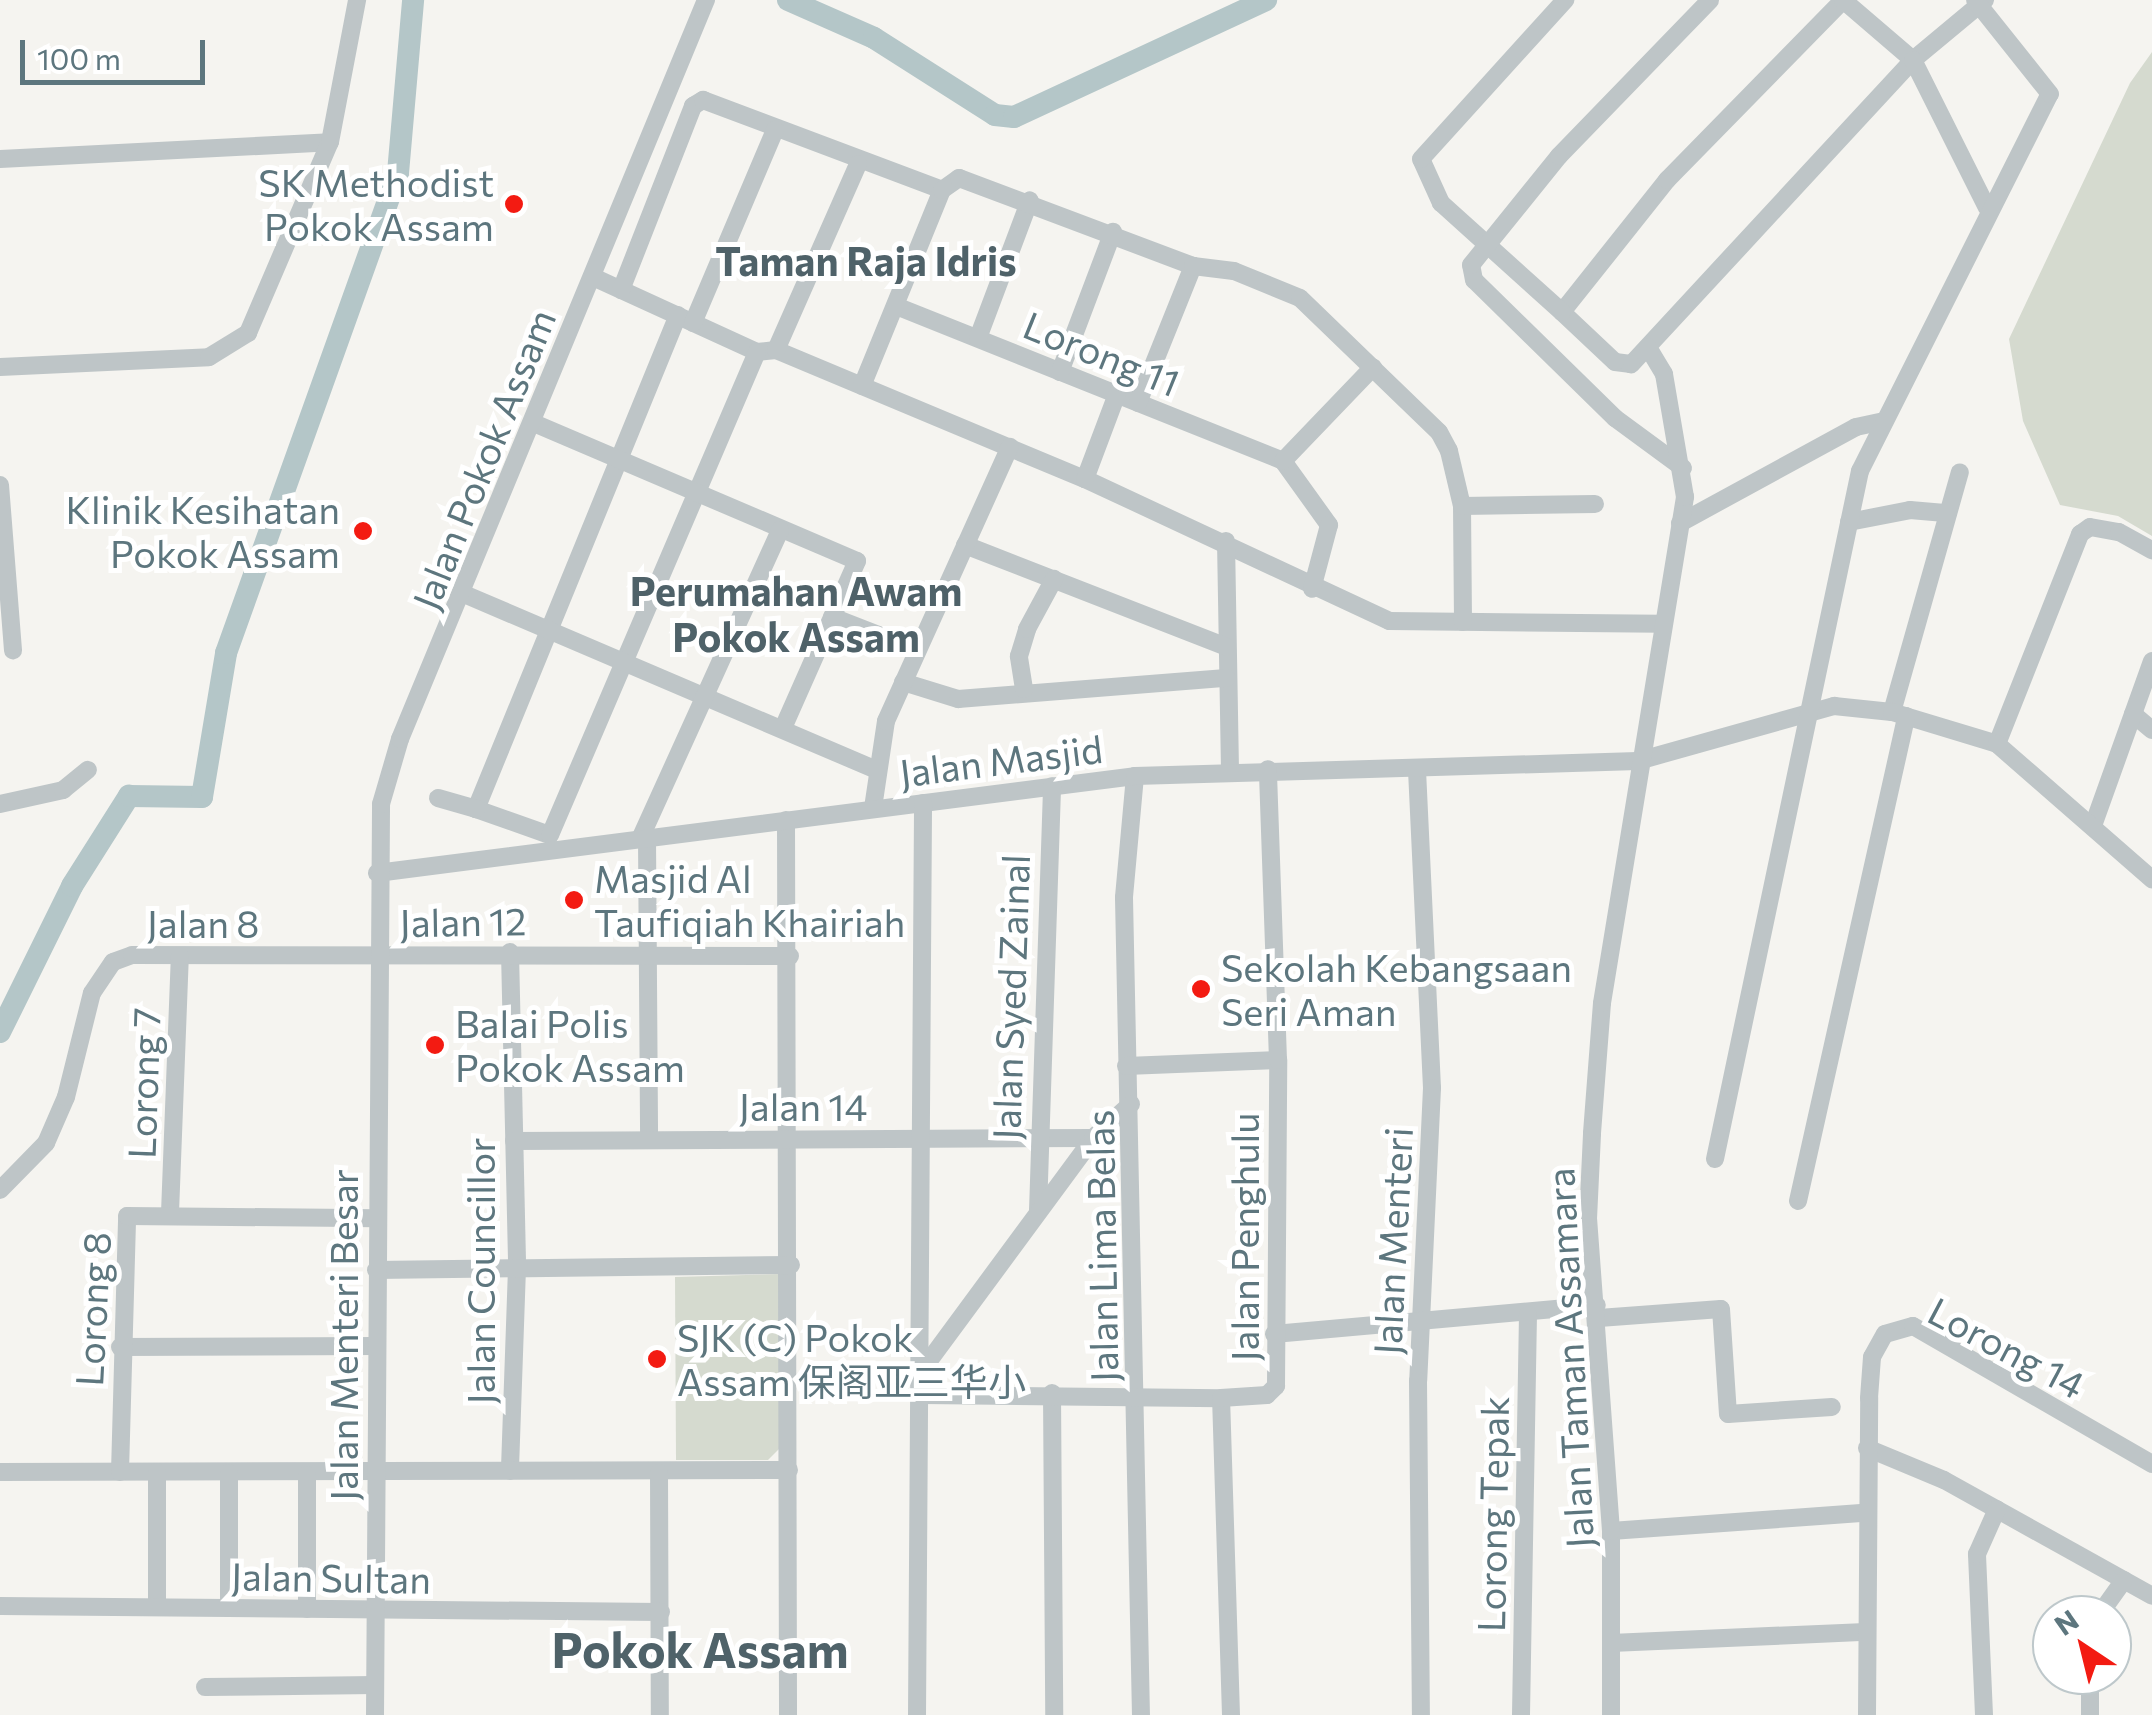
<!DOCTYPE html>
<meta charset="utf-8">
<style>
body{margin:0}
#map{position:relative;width:2152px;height:1715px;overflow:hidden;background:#f5f4f0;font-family:Commissioner,"Noto Sans SC",sans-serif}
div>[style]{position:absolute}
.green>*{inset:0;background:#d5dacf}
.river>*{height:22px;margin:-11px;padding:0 11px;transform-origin:11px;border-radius:11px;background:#b4c6c8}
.minor>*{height:18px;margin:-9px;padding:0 9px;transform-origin:9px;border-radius:9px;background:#bec5c7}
.dots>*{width:28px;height:28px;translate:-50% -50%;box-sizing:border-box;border:5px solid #fff;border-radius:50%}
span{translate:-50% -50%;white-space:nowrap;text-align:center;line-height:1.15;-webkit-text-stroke:10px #fff;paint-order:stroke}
.poi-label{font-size:38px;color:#5d767e}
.right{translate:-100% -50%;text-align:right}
.left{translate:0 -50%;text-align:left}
.street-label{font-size:38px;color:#5d767e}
.neighbourhood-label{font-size:40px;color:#4f6269;font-weight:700}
.district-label{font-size:48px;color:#4f6269;font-weight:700}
.north{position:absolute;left:2032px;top:1595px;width:100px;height:100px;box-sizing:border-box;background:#fff;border:2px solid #bec8cb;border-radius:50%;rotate:325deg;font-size:28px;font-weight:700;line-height:40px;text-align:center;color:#5d767e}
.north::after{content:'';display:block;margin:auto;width:35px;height:45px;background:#f31b12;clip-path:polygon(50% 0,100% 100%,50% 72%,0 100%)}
.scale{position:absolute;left:20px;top:40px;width:185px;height:45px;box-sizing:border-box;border:5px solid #5d767e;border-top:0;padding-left:12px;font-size:30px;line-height:35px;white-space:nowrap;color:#5d767e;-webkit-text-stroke:8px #fff;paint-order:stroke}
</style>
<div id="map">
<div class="green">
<div style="clip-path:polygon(2152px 52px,2152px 536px,2118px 516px,2060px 505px,2023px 421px,2009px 339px,2130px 83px)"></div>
<div style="clip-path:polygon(782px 1274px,787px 1441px,768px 1460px,676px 1460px,675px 1277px)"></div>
</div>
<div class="river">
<div style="left:788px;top:0;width:94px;rotate:23.8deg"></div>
<div style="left:874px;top:38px;width:143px;rotate:32.5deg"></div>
<div style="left:995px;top:115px;width:19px;rotate:6deg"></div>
<div style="left:1014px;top:117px;width:278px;rotate:-24.9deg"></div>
<div style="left:0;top:1032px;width:163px;rotate:-63.7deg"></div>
<div style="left:72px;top:886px;width:107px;rotate:-57.7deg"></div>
<div style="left:129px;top:796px;width:73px;rotate:0.8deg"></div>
<div style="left:202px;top:797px;width:146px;rotate:-80.5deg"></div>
<div style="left:226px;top:653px;width:510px;rotate:-70.29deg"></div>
<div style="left:398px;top:173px;width:174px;rotate:-85deg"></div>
</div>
<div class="minor">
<div style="left:1985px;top:0;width:94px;rotate:140.2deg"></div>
<div style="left:1913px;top:60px;width:415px;rotate:132.8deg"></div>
<div style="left:1631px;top:364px;width:16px;rotate:-173deg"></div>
<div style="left:1615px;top:362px;width:73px;rotate:-136.7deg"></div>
<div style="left:1562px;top:312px;width:169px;rotate:-51.5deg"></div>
<div style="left:1667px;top:180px;width:252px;rotate:-45.6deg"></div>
<div style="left:1843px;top:0;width:92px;rotate:40.6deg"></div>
<div style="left:1913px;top:60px;width:165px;rotate:63.4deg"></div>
<div style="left:0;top:159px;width:330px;rotate:-2.9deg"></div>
<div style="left:593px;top:277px;width:180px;rotate:24.6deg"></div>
<div style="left:757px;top:352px;width:19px;rotate:-6deg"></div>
<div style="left:776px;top:350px;width:335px;rotate:22.7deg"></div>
<div style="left:1085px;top:479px;width:336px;rotate:25deg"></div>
<div style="left:1389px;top:621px;width:272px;rotate:0.6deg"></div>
<div style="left:621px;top:290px;width:198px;rotate:-68.6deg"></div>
<div style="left:693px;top:106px;width:12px;rotate:-31deg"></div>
<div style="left:703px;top:100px;width:255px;rotate:20.6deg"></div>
<div style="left:896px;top:306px;width:417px;rotate:21.8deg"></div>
<div style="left:1283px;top:461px;width:79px;rotate:54.3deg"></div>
<div style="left:1329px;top:525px;width:66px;rotate:104.9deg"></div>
<div style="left:1562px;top:312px;width:163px;rotate:-138deg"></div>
<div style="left:1441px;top:203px;width:48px;rotate:-114.4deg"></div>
<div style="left:1421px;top:159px;width:215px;rotate:-47.8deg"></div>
<div style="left:678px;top:315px;width:534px;rotate:112.24deg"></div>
<div style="left:476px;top:809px;width:78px;rotate:19.4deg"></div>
<div style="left:550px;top:835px;width:525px;rotate:-66.8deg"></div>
<div style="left:693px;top:323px;width:210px;rotate:-67deg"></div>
<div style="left:978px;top:338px;width:147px;rotate:-69.4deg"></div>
<div style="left:776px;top:350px;width:203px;rotate:-66.2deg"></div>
<div style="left:0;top:367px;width:209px;rotate:-2.7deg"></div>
<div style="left:209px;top:357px;width:46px;rotate:-31.6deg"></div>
<div style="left:248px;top:333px;width:208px;rotate:-66.8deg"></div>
<div style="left:330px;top:142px;width:145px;rotate:-79.2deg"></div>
<div style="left:1060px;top:372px;width:150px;rotate:-69.3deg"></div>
<div style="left:862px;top:386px;width:212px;rotate:-67.8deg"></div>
<div style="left:942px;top:190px;width:21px;rotate:-35deg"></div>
<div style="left:959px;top:178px;width:250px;rotate:20.6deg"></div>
<div style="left:1138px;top:403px;width:148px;rotate:-68.1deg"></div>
<div style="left:1193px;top:266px;width:41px;rotate:7deg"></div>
<div style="left:1234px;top:271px;width:71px;rotate:22.2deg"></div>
<div style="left:1300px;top:298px;width:193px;rotate:44deg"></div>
<div style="left:1439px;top:432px;width:21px;rotate:62deg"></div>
<div style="left:1449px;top:451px;width:57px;rotate:76.7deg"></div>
<div style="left:1462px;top:506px;width:116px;rotate:89.5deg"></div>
<div style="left:536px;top:424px;width:349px;rotate:23.1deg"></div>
<div style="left:857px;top:561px;width:183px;rotate:113.9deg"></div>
<div style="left:1283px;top:461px;width:130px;rotate:-46.2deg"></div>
<div style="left:1683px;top:468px;width:84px;rotate:-143.7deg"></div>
<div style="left:1615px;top:418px;width:197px;rotate:-135.6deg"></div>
<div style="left:1474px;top:280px;width:15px;rotate:-101deg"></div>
<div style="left:1471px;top:265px;width:140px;rotate:-51.1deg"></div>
<div style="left:1559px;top:156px;width:217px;rotate:-45.9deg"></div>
<div style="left:1085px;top:479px;width:91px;rotate:-69.4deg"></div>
<div style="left:0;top:485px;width:166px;rotate:85.5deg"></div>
<div style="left:1462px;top:506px;width:133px;rotate:-0.9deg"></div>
<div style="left:1849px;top:522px;width:62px;rotate:-11.1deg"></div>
<div style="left:1910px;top:510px;width:38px;rotate:5deg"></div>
<div style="left:1680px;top:523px;width:200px;rotate:-28.6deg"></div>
<div style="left:1856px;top:427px;width:25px;rotate:-12deg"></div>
<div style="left:1226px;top:541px;width:227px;rotate:89deg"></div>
<div style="left:965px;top:545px;width:280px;rotate:21.3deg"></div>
<div style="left:464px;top:594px;width:446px;rotate:23.1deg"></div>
<div style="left:832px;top:617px;width:91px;rotate:21.2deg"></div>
<div style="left:903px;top:682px;width:58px;rotate:17.2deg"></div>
<div style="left:958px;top:699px;width:269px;rotate:-4.5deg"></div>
<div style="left:1024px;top:689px;width:33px;rotate:-99deg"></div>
<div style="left:1019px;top:656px;width:28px;rotate:-73deg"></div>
<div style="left:1027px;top:629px;width:57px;rotate:-61.6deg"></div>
<div style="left:1892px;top:712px;width:249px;rotate:-74.2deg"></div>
<div style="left:2133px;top:714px;width:25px;rotate:40deg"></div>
<div style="left:1997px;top:744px;width:226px;rotate:-68.4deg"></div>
<div style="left:2080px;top:534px;width:12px;rotate:-35deg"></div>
<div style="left:2090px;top:527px;width:29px;rotate:10deg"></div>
<div style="left:2119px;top:532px;width:38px;rotate:29deg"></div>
<div style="left:1417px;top:770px;width:318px;rotate:87.3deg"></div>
<div style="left:1432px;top:1088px;width:293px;rotate:92.7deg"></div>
<div style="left:1418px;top:1381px;width:334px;rotate:89.5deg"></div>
<div style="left:1135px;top:776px;width:122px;rotate:95.2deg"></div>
<div style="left:1124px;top:898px;width:817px;rotate:88.81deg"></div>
<div style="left:438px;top:798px;width:40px;rotate:16deg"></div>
<div style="left:0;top:804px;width:65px;rotate:-12.5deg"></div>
<div style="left:63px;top:790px;width:32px;rotate:-39deg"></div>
<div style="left:873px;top:808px;width:88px;rotate:-81.5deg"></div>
<div style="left:886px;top:721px;width:301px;rotate:-65.7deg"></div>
<div style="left:786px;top:820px;width:895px;rotate:89.87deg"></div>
<div style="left:2094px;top:823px;width:172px;rotate:-70.3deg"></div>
<div style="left:647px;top:838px;width:301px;rotate:89.6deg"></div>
<div style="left:640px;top:839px;width:339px;rotate:-65.6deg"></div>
<div style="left:377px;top:873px;width:764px;rotate:-7.29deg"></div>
<div style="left:1135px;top:776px;width:503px;rotate:-1.71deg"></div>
<div style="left:1638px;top:761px;width:204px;rotate:-15.7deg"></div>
<div style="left:1834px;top:706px;width:58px;rotate:5.9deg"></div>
<div style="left:1892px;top:712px;width:110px;rotate:16.9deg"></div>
<div style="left:1997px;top:744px;width:206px;rotate:41.1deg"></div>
<div style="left:510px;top:952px;width:316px;rotate:88.7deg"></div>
<div style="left:517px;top:1268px;width:203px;rotate:92deg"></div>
<div style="left:1126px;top:1066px;width:152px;rotate:-2.3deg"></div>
<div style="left:514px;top:1141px;width:579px;rotate:-0.3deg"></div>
<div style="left:1715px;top:1159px;width:703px;rotate:-78.1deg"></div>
<div style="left:1860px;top:471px;width:422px;rotate:-63.3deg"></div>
<div style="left:2050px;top:94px;width:120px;rotate:-128.6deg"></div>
<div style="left:0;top:1190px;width:66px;rotate:-45.6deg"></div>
<div style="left:46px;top:1143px;width:50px;rotate:-66.5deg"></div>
<div style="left:66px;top:1097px;width:107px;rotate:-76deg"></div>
<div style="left:92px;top:993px;width:37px;rotate:-56deg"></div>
<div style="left:113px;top:962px;width:20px;rotate:-20deg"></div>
<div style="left:132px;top:955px;width:658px;rotate:0.09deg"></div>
<div style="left:1798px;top:1201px;width:497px;rotate:-77.4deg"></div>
<div style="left:1038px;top:1211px;width:425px;rotate:-88.1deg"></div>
<div style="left:170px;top:1213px;width:257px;rotate:-87.8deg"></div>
<div style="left:376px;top:1270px;width:415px;rotate:-0.7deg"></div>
<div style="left:1599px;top:1318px;width:122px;rotate:-4.2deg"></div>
<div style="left:1721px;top:1309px;width:105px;rotate:86.2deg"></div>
<div style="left:1728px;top:1414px;width:104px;rotate:-3.9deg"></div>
<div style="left:1274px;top:1334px;width:324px;rotate:-5.1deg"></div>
<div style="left:120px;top:1347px;width:256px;rotate:-0.2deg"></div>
<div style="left:923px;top:1369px;width:287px;rotate:-53.6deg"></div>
<div style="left:1093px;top:1138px;width:51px;rotate:-41.8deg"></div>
<div style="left:1052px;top:1393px;width:322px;rotate:89.6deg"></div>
<div style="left:922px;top:1395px;width:299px;rotate:0.6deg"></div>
<div style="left:1867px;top:1448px;width:83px;rotate:22.6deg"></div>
<div style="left:1944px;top:1480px;width:238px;rotate:29.1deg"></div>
<div style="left:0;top:1472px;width:789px;rotate:-0.15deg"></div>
<div style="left:120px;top:1472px;width:256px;rotate:-88.4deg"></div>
<div style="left:127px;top:1216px;width:249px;rotate:0.5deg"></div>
<div style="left:157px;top:1472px;width:135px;rotate:90deg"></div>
<div style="left:229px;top:1473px;width:135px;rotate:90deg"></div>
<div style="left:659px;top:1473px;width:242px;rotate:89.8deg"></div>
<div style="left:307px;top:1475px;width:134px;rotate:90deg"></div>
<div style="left:1611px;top:1531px;width:254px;rotate:-4.1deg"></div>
<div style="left:0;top:1606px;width:661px;rotate:0.52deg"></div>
<div style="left:2099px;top:1615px;width:43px;rotate:-54.5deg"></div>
<div style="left:1611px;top:1643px;width:255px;rotate:-2.5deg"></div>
<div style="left:2090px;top:1675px;width:40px;rotate:90deg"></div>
<div style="left:205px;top:1687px;width:170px;rotate:-0.7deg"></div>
<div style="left:375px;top:1715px;width:911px;rotate:-89.62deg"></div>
<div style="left:381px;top:804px;width:68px;rotate:-73.7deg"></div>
<div style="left:400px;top:739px;width:800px;rotate:-67.51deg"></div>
<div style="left:917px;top:1715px;width:912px;rotate:-89.62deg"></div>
<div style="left:1231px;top:1715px;width:317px;rotate:-91.8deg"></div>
<div style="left:1221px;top:1398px;width:46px;rotate:-3.7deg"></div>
<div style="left:1267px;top:1395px;width:13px;rotate:-45deg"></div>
<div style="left:1276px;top:1386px;width:326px;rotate:-89.6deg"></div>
<div style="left:1278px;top:1060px;width:291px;rotate:-92deg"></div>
<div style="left:1521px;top:1715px;width:400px;rotate:-89deg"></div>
<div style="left:1611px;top:1715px;width:184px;rotate:-90deg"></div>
<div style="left:1611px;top:1531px;width:313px;rotate:-94.2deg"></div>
<div style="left:1588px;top:1219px;width:86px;rotate:-87.3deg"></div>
<div style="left:1592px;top:1133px;width:130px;rotate:-85.6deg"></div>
<div style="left:1602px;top:1003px;width:513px;rotate:-80.68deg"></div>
<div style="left:1685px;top:497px;width:125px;rotate:-99.7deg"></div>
<div style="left:1664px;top:374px;width:31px;rotate:-121deg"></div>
<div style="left:1867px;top:1715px;width:317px;rotate:-89.6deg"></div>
<div style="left:1869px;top:1398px;width:41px;rotate:-85.8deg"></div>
<div style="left:1872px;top:1357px;width:26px;rotate:-61deg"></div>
<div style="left:1885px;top:1334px;width:29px;rotate:-16deg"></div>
<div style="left:1913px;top:1326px;width:276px;rotate:30deg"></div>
<div style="left:1984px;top:1715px;width:161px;rotate:-92.5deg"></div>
<div style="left:1977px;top:1554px;width:49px;rotate:-66deg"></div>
</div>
<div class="dots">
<div style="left:514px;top:204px;background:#f31b12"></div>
<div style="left:363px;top:531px;background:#f31b12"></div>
<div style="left:574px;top:900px;background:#f31b12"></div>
<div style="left:1201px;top:989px;background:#f31b12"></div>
<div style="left:435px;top:1045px;background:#f31b12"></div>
<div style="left:657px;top:1359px;background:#f31b12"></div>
</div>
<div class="poi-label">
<span class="right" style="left:494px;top:204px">SK Methodist<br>Pokok Assam</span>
<span class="right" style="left:340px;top:531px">Klinik Kesihatan<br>Pokok Assam</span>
<span class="left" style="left:594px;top:900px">Masjid Al<br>Taufiqiah Khairiah</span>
<span class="left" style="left:1221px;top:989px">Sekolah Kebangsaan<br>Seri Aman</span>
<span class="left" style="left:455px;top:1045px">Balai Polis<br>Pokok Assam</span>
<span class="left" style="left:677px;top:1359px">SJK (C) Pokok<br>Assam 保阁亚三华小</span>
</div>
<div class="street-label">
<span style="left:1102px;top:353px;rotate:22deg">Lorong 11</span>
<span style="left:483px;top:459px;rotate:-68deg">Jalan Pokok Assam</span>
<span style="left:1001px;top:760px;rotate:-7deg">Jalan Masjid</span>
<span style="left:463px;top:921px;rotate:-1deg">Jalan 12</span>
<span style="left:203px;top:923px">Jalan 8</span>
<span style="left:1010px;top:997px;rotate:-88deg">Jalan Syed Zainal</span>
<span style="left:143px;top:1083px;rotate:-88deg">Lorong 7</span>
<span style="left:803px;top:1106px">Jalan 14</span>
<span style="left:1244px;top:1237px;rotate:-90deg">Jalan Penghulu</span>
<span style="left:1392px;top:1241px;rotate:-87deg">Jalan Menteri</span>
<span style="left:1101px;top:1246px;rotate:-91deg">Jalan Lima Belas</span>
<span style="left:480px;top:1271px;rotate:-90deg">Jalan Councillor</span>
<span style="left:92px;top:1309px;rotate:-87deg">Lorong 8</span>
<span style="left:343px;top:1335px;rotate:-90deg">Jalan Menteri Besar</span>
<span style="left:2007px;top:1347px;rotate:28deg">Lorong 14</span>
<span style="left:1569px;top:1358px;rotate:-93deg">Jalan Taman Assamara</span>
<span style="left:1492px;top:1514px;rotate:-89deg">Lorong Tepak</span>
<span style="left:331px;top:1577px;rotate:1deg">Jalan Sultan</span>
</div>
<div class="neighbourhood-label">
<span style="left:866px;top:260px">Taman Raja Idris</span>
<span style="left:796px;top:613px">Perumahan Awam<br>Pokok Assam</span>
</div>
<div class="district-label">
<span style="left:700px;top:1649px">Pokok Assam</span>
</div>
<div class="north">N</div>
<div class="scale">100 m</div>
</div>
